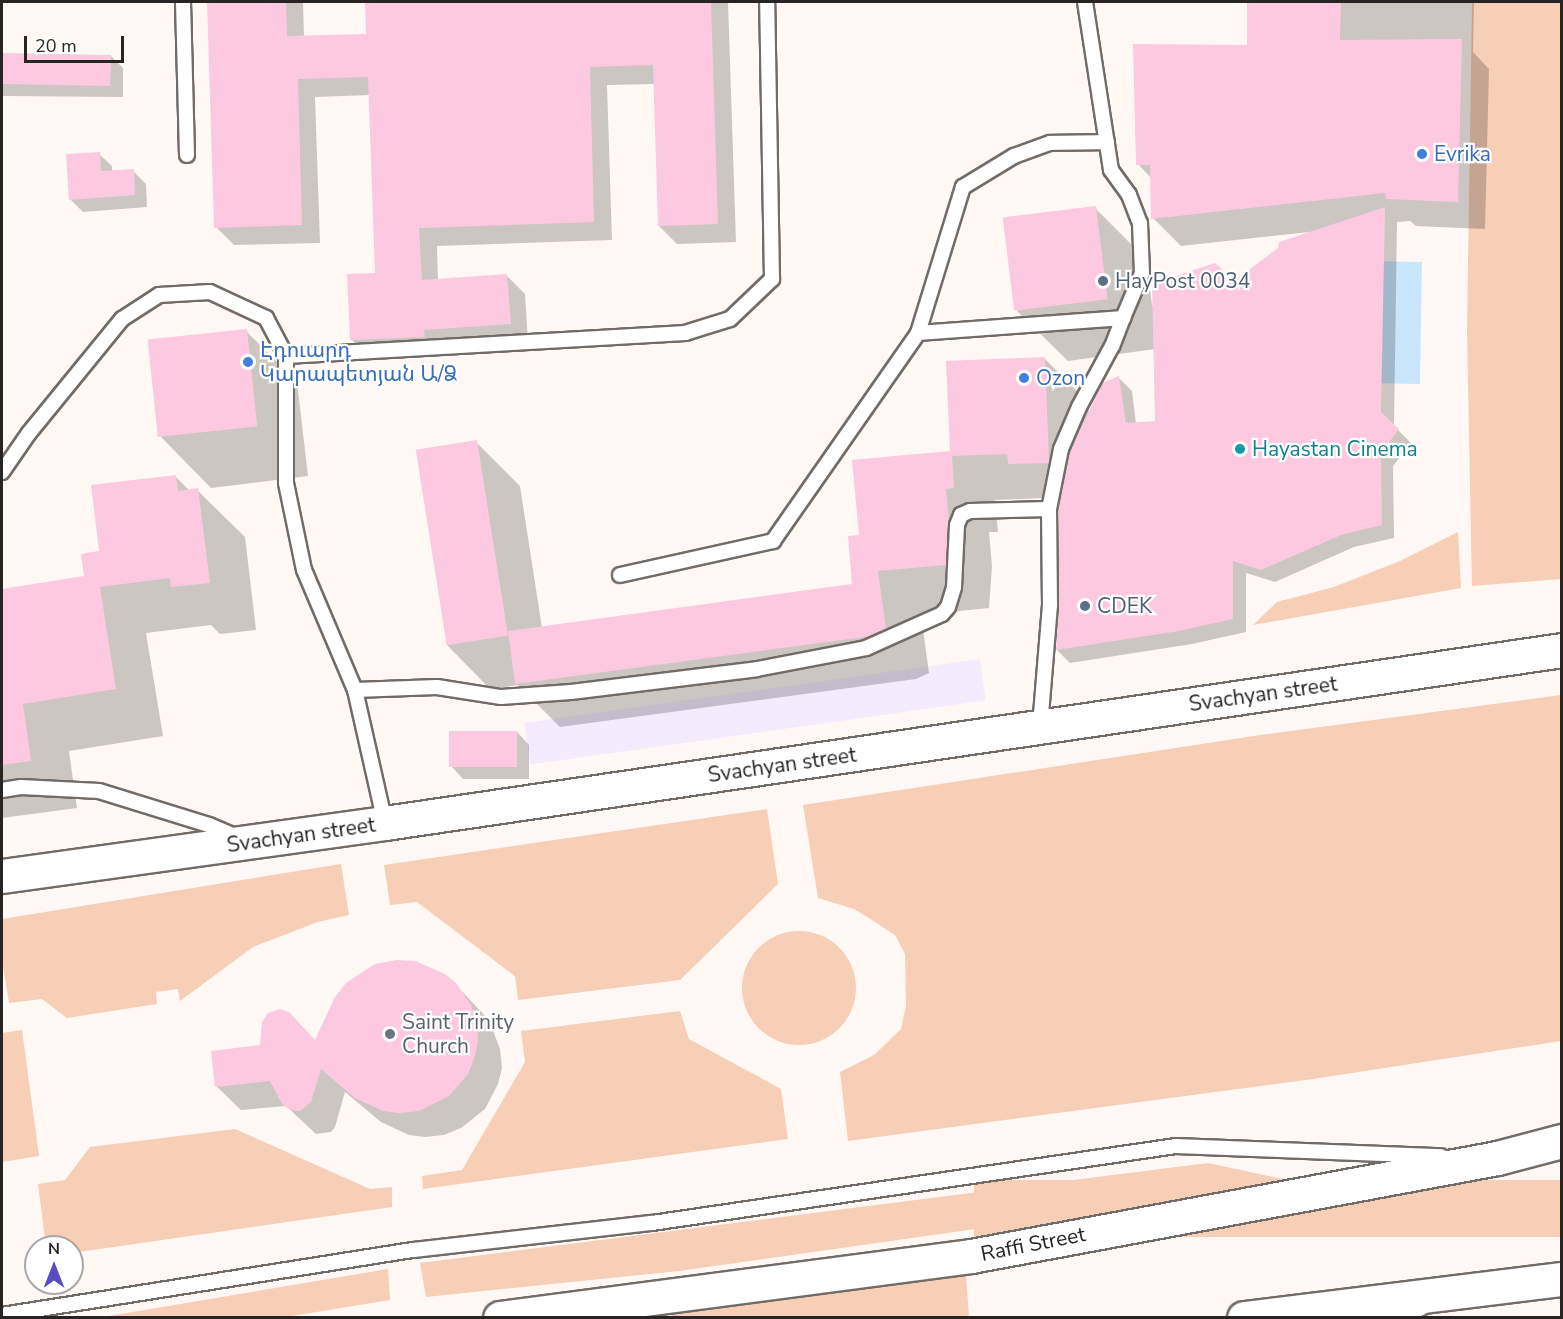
<!DOCTYPE html>
<meta charset="utf-8">
<style>
body{margin:0}
#map{position:relative;width:1563px;height:1319px;overflow:hidden;background:#fff8f4;font-family:"Nunito Sans","Noto Sans Armenian",sans-serif}
div>[style]{position:absolute}
.industrial>*{inset:0;background:#f4ecfd;transform-origin:0 0}
.green>*{inset:0;background:#f7ceb6;transform-origin:0 0}
.round{border-radius:50%}
.water>*{inset:0;background:#c9e6fc;transform-origin:0 0}
.shadow>*{inset:0;background:#0003}
.building>*{inset:0;background:#fcc9e0;transform-origin:0 0}
.roads{filter:drop-shadow(2px 0 #726c69) drop-shadow(-2px 0 #726c69) drop-shadow(0 2px #726c69) drop-shadow(0 -2px #726c69)}
.service>*{height:14px;margin:-7px;padding:0 7px;transform-origin:7px;border-radius:7px;background:#fff}
.tertiary>*{height:33px;margin:-16.5px;padding:0 16.5px;transform-origin:16.5px;border-radius:16.5px;background:#fff}
.primary>*{height:33px;margin:-16.5px;padding:0 16.5px;transform-origin:16.5px;border-radius:16.5px;background:#fff}
.dots>*{width:16px;height:16px;translate:-50% -50%;box-sizing:border-box;border:3px solid #fff;border-radius:50%}
span{translate:-50% -50%;white-space:nowrap;text-align:center;line-height:1.15;-webkit-text-stroke:4.5px #fff;paint-order:stroke}
.shop-label{font-size:21px;color:#366cbe}
.left{translate:0 -50%;text-align:left}
.service-label{font-size:21px;color:#4e5e75}
.culture-label{font-size:21px;color:#0d838f}
.street-label{font-size:21px;color:#272423}
.worship-label{font-size:21px;color:#5b616d}
.frame{position:absolute;inset:0;border:3px solid #272423;pointer-events:none}
.north{position:absolute;left:24px;top:1235px;width:60px;height:60px;box-sizing:border-box;background:#fff;border:2px solid #a9a7a7;border-radius:50%;rotate:0deg;font-size:16px;font-weight:700;line-height:24px;text-align:center;color:#272423}
.north::after{content:'';display:block;margin:auto;width:21px;height:27px;background:#584cc4;clip-path:polygon(50% 0,100% 100%,50% 72%,0 100%)}
.scale{position:absolute;left:24px;top:36px;width:100px;height:27px;box-sizing:border-box;border:3px solid #272423;border-top:0;padding-left:8px;font-size:18px;line-height:21px;white-space:nowrap;color:#272423;-webkit-text-stroke:4px #fff;paint-order:stroke}
</style>
<div id="map">
<div class="industrial">
<div style="left:980px;top:659px;width:42px;height:460px;rotate:82deg"></div>
</div>
<div class="green">
<div style="clip-path:polygon(1472px 2px,1561px 2px,1561px 579px,1472px 586px,1467px 332px)"></div>
<div style="clip-path:polygon(1458px 532px,1461px 588px,1253px 625px,1277px 602px,1334px 587px,1400px 561px)"></div>
<div style="clip-path:polygon(1561px 695px,1561px 1041px,1313px 1079px,848px 1141px,840px 1072px,874px 1055px,901px 1029px,906px 1006px,905px 954px,895px 935px,872px 920px,854px 909px,818px 898px,803px 805px,1254px 736px)"></div>
<div style="clip-path:polygon(767px 809px,778px 884px,680px 980px,518px 1000px,515px 976px,417px 902px,390px 905px,384px 865px)"></div>
<div style="clip-path:polygon(341px 864px,349px 915px,318px 922px,253px 947px,180px 1001px,178px 989px,156px 992px,157px 1004px,67px 1018px,42px 999px,9px 1003px,2px 959px,2px 919px)"></div>
<div class="round" style="left:742px;top:931px;width:114px;height:114px"></div>
<div style="clip-path:polygon(680px 1011px,689px 1039px,781px 1089px,788px 1139px,423px 1189px,422px 1176px,462px 1170px,525px 1062px,521px 1031px)"></div>
<div style="clip-path:polygon(22px 1030px,39px 1156px,2px 1162px,2px 1033px)"></div>
<div style="clip-path:polygon(235px 1129px,370px 1189px,392px 1187px,392px 1207px,72px 1253px,72px 1247px,46px 1247px,38px 1184px,65px 1180px,90px 1147px)"></div>
<div style="clip-path:polygon(1208px 1163px,1301px 1183px,679px 1271px,426px 1297px,420px 1263px)"></div>
<div style="left:1561px;top:1180px;width:57px;height:587px;rotate:90deg"></div>
<div style="clip-path:polygon(965px 1260px,969px 1317px,672px 1317px,670px 1300px)"></div>
<div style="clip-path:polygon(388px 1269px,390px 1300px,286px 1317px,103px 1317px)"></div>
</div>
<div class="water">
<div style="left:1422px;top:262px;width:122px;height:40px;rotate:91deg"></div>
</div>
<div class="shadow">
<div style="clip-path:polygon(209px 2px,303px 2px,304px 37px,367px 36px,366px 2px,728px 2px,736px 242px,677px 244px,659px 226px,655px 84px,607px 85px,612px 240px,437px 246px,438px 280px,507px 276px,525px 294px,528px 342px,442px 348px,442px 354px,370px 358px,351px 339px,376px 274px,370px 95px,315px 97px,320px 243px,234px 245px,216px 227px)"></div>
<div style="clip-path:polygon(1249px 2px,1474px 2px,1473px 52px,1489px 69px,1485px 229px,1416px 226px,1410px 221px,1397px 222px,1394px 426px,1411px 443px,1393px 466px,1394px 538px,1354px 547px,1275px 582px,1246px 573px,1246px 632px,1192px 644px,1070px 663px,1057px 650px,1060px 605px,1060px 507px,1053px 507px,1043px 498px,995px 500px,998px 532px,989px 532px,992px 566px,989px 608px,921px 615px,929px 673px,916px 679px,560px 727px,518px 685px,490px 689px,447px 645px,476px 442px,520px 486px,542px 628px,854px 586px,861px 536px,951px 452px,1044px 358px,1088px 402px,1089px 415px,1119px 378px,1132px 391px,1136px 424px,1156px 423px,1155px 349px,1068px 361px,1017px 311px,1095px 208px,1146px 259px,1152px 305px,1234px 283px,1310px 232px,1181px 246px,1153px 218px,1152px 179px,1138px 164px,1249px 46px)"></div>
<div style="clip-path:polygon(2px 54px,111px 56px,123px 68px,123px 97px,2px 96px)"></div>
<div style="clip-path:polygon(99px 154px,112px 166px,112px 172px,133px 171px,146px 184px,147px 207px,83px 212px,70px 199px)"></div>
<div style="clip-path:polygon(246px 331px,297px 382px,308px 476px,211px 488px,161px 437px)"></div>
<div style="clip-path:polygon(175px 476px,190px 491px,197px 490px,245px 537px,256px 630px,220px 634px,211px 625px,146px 633px,163px 736px,69px 751px,77px 808px,2px 818px,2px 591px,85px 577px,101px 553px)"></div>
<div style="clip-path:polygon(517px 732px,529px 745px,529px 779px,463px 779px,451px 766px)"></div>
<div style="clip-path:polygon(397px 962px,431px 968px,455px 984px,489px 1020px,500px 1049px,502px 1068px,498px 1084px,485px 1109px,461px 1128px,444px 1135px,425px 1137px,409px 1135px,381px 1122px,345px 1092px,335px 1127px,331px 1132px,316px 1134px,286px 1106px,241px 1110px,216px 1086px,316px 1041px)"></div>
</div>
<div class="building">
<div style="clip-path:polygon(207px 2px,286px 2px,287px 36px,366px 34px,365px 2px,711px 2px,718px 224px,658px 226px,653px 65px,590px 67px,594px 222px,419px 228px,422px 280px,507px 274px,511px 324px,424px 330px,425px 337px,350px 340px,347px 274px,375px 273px,368px 77px,298px 79px,302px 225px,214px 228px)"></div>
<div style="clip-path:polygon(1247px 2px,1341px 2px,1340px 40px,1462px 39px,1458px 202px,1386px 199px,1385px 193px,1151px 219px,1150px 165px,1136px 165px,1133px 44px,1247px 45px)"></div>
<div style="left:2px;top:53px;width:109px;height:31px;rotate:1deg"></div>
<div style="clip-path:polygon(100px 152px,101px 171px,134px 169px,135px 195px,69px 200px,66px 154px)"></div>
<div style="left:1096px;top:206px;width:94px;height:94px;rotate:83deg"></div>
<div style="clip-path:polygon(1385px 207px,1381px 412px,1399px 429px,1381px 453px,1382px 525px,1341px 535px,1261px 570px,1233px 561px,1233px 619px,1179px 631px,1056px 650px,1059px 605px,1058px 510px,1070px 452px,1102px 383px,1119px 376px,1126px 423px,1155px 421px,1152px 284px,1215px 263px,1234px 281px,1278px 248px,1279px 242px)"></div>
<div style="left:247px;top:329px;width:98px;height:100px;rotate:84deg"></div>
<div style="clip-path:polygon(1045px 357px,1049px 463px,1008px 464px,1007px 454px,952px 456px,954px 488px,946px 489px,949px 521px,946px 565px,878px 571px,886px 629px,872px 636px,515px 684px,508px 631px,852px 584px,848px 536px,859px 535px,852px 460px,950px 451px,946px 361px)"></div>
<div style="left:477px;top:440px;width:198px;height:62px;rotate:81deg"></div>
<div style="clip-path:polygon(176px 475px,178px 491px,198px 488px,210px 583px,171px 587px,170px 578px,100px 587px,116px 689px,23px 704px,31px 761px,2px 765px,2px 589px,84px 576px,81px 554px,99px 551px,91px 485px)"></div>
<div style="left:449px;top:731px;width:68px;height:36px"></div>
<div style="clip-path:polygon(397px 960px,415px 961px,445px 974px,456px 983px,471px 1005px,477px 1023px,478px 1042px,474px 1059px,468px 1074px,449px 1096px,419px 1111px,399px 1113px,383px 1111px,355px 1098px,321px 1069px,311px 1102px,300px 1111px,290px 1110px,282px 1104px,270px 1081px,215px 1087px,211px 1051px,260px 1045px,262px 1022px,268px 1013px,280px 1009px,289px 1012px,315px 1040px,335px 997px,346px 983px,375px 964px)"></div>
</div>
<div class="roads">
<div class="service">
<div style="left:183px;top:2px;width:153px;rotate:88.5deg"></div>
<div style="left:1085px;top:2px;width:170px;rotate:81.2deg"></div>
<div style="left:1111px;top:170px;width:31px;rotate:54deg"></div>
<div style="left:1129px;top:195px;width:30px;rotate:69deg"></div>
<div style="left:1140px;top:223px;width:50px;rotate:87.7deg"></div>
<div style="left:1142px;top:273px;width:49px;rotate:112.9deg"></div>
<div style="left:918px;top:333px;width:153px;rotate:-72.9deg"></div>
<div style="left:963px;top:187px;width:60px;rotate:-31.3deg"></div>
<div style="left:1014px;top:156px;width:38px;rotate:-20deg"></div>
<div style="left:1050px;top:143px;width:57px;rotate:-1deg"></div>
<div style="left:2px;top:472px;width:47px;rotate:-55.3deg"></div>
<div style="left:29px;top:433px;width:147px;rotate:-50.8deg"></div>
<div style="left:122px;top:319px;width:44px;rotate:-33deg"></div>
<div style="left:159px;top:295px;width:51px;rotate:-3.4deg"></div>
<div style="left:210px;top:292px;width:62px;rotate:24.9deg"></div>
<div style="left:266px;top:318px;width:43px;rotate:62.2deg"></div>
<div style="left:620px;top:575px;width:157px;rotate:-12.5deg"></div>
<div style="left:773px;top:541px;width:254px;rotate:-55.1deg"></div>
<div style="left:918px;top:333px;width:206px;rotate:-4.2deg"></div>
<div style="left:1123px;top:318px;width:30px;rotate:111deg"></div>
<div style="left:1112px;top:346px;width:69px;rotate:118.4deg"></div>
<div style="left:1079px;top:407px;width:46px;rotate:113.2deg"></div>
<div style="left:1061px;top:449px;width:61px;rotate:101.3deg"></div>
<div style="left:1049px;top:509px;width:96px;rotate:89.4deg"></div>
<div style="left:1050px;top:605px;width:122px;rotate:94.7deg"></div>
<div style="left:355px;top:690px;width:82px;rotate:-2.1deg"></div>
<div style="left:437px;top:687px;width:65px;rotate:8.9deg"></div>
<div style="left:501px;top:697px;width:70px;rotate:-4.1deg"></div>
<div style="left:571px;top:692px;width:187px;rotate:-7deg"></div>
<div style="left:757px;top:669px;width:111px;rotate:-10.9deg"></div>
<div style="left:866px;top:648px;width:83px;rotate:-24.1deg"></div>
<div style="left:942px;top:614px;width:9px;rotate:-49deg"></div>
<div style="left:948px;top:607px;width:21px;rotate:-73deg"></div>
<div style="left:954px;top:587px;width:62px;rotate:-87.2deg"></div>
<div style="left:957px;top:525px;width:11px;rotate:-68deg"></div>
<div style="left:961px;top:515px;width:10px;rotate:-24deg"></div>
<div style="left:970px;top:511px;width:79px;rotate:-1.5deg"></div>
<div style="left:2px;top:790px;width:19px;rotate:-9deg"></div>
<div style="left:21px;top:787px;width:78px;rotate:2.9deg"></div>
<div style="left:99px;top:791px;width:115px;rotate:17.2deg"></div>
<div style="left:209px;top:825px;width:28px;rotate:23deg"></div>
<div style="left:385px;top:823px;width:136px;rotate:-102.7deg"></div>
<div style="left:355px;top:690px;width:130px;rotate:-113deg"></div>
<div style="left:304px;top:570px;width:89px;rotate:-101.7deg"></div>
<div style="left:286px;top:483px;width:127px;rotate:-90deg"></div>
<div style="left:286px;top:356px;width:400px;rotate:-3.3deg"></div>
<div style="left:685px;top:333px;width:47px;rotate:-17.3deg"></div>
<div style="left:730px;top:319px;width:58px;rotate:-43.6deg"></div>
<div style="left:772px;top:279px;width:277px;rotate:-91deg"></div>
<div style="left:2px;top:1315px;width:417px;rotate:-9deg"></div>
<div style="left:414px;top:1250px;width:240px;rotate:-6.5deg"></div>
<div style="left:652px;top:1223px;width:530px;rotate:-8.36deg"></div>
<div style="left:1176px;top:1146px;width:265px;rotate:2.2deg"></div>
<div style="left:1398px;top:1318px;width:25px;rotate:-23deg"></div>
</div>
<div class="tertiary">
<div style="left:2px;top:876px;width:387px;rotate:-7.9deg"></div>
<div style="left:385px;top:823px;width:1190px;rotate:-8.36deg"></div>
</div>
<div class="primary">
<div style="left:500px;top:1318px;width:475px;rotate:-7.5deg"></div>
<div style="left:971px;top:1256px;width:535px;rotate:-10.55deg"></div>
<div style="left:1497px;top:1158px;width:67px;rotate:-14.7deg"></div>
<div style="left:1244px;top:1318px;width:320px;rotate:-7deg"></div>
</div>
</div>
<div class="dots">
<div style="left:1422px;top:154px;background:#3f7fe0"></div>
<div style="left:1103px;top:281px;background:#5c6f8a"></div>
<div style="left:248px;top:362px;background:#3f7fe0"></div>
<div style="left:1024px;top:378px;background:#3f7fe0"></div>
<div style="left:1240px;top:449px;background:#0f9aa8"></div>
<div style="left:1085px;top:606px;background:#5c6f8a"></div>
<div style="left:390px;top:1034px;background:#6b7280"></div>
</div>
<div class="shop-label">
<span class="left" style="left:1434px;top:154px">Evrika</span>
<span class="left" style="left:260px;top:362px">Էդուարդ<br>Կարապետյան Ա/Ձ</span>
<span class="left" style="left:1036px;top:378px">Ozon</span>
</div>
<div class="service-label">
<span class="left" style="left:1115px;top:281px">HayPost 0034</span>
<span class="left" style="left:1097px;top:606px">CDEK</span>
</div>
<div class="culture-label">
<span class="left" style="left:1252px;top:449px">Hayastan Cinema</span>
</div>
<div class="street-label">
<span style="left:1263px;top:694px;rotate:-8deg">Svachyan street</span>
<span style="left:782px;top:765px;rotate:-8deg">Svachyan street</span>
<span style="left:301px;top:835px;rotate:-8deg">Svachyan street</span>
<span style="left:1033px;top:1244px;rotate:-11deg">Raffi Street</span>
</div>
<div class="worship-label">
<span class="left" style="left:402px;top:1034px">Saint Trinity<br>Church</span>
</div>
<div class="frame"></div>
<div class="north">N</div>
<div class="scale">20 m</div>
</div>
